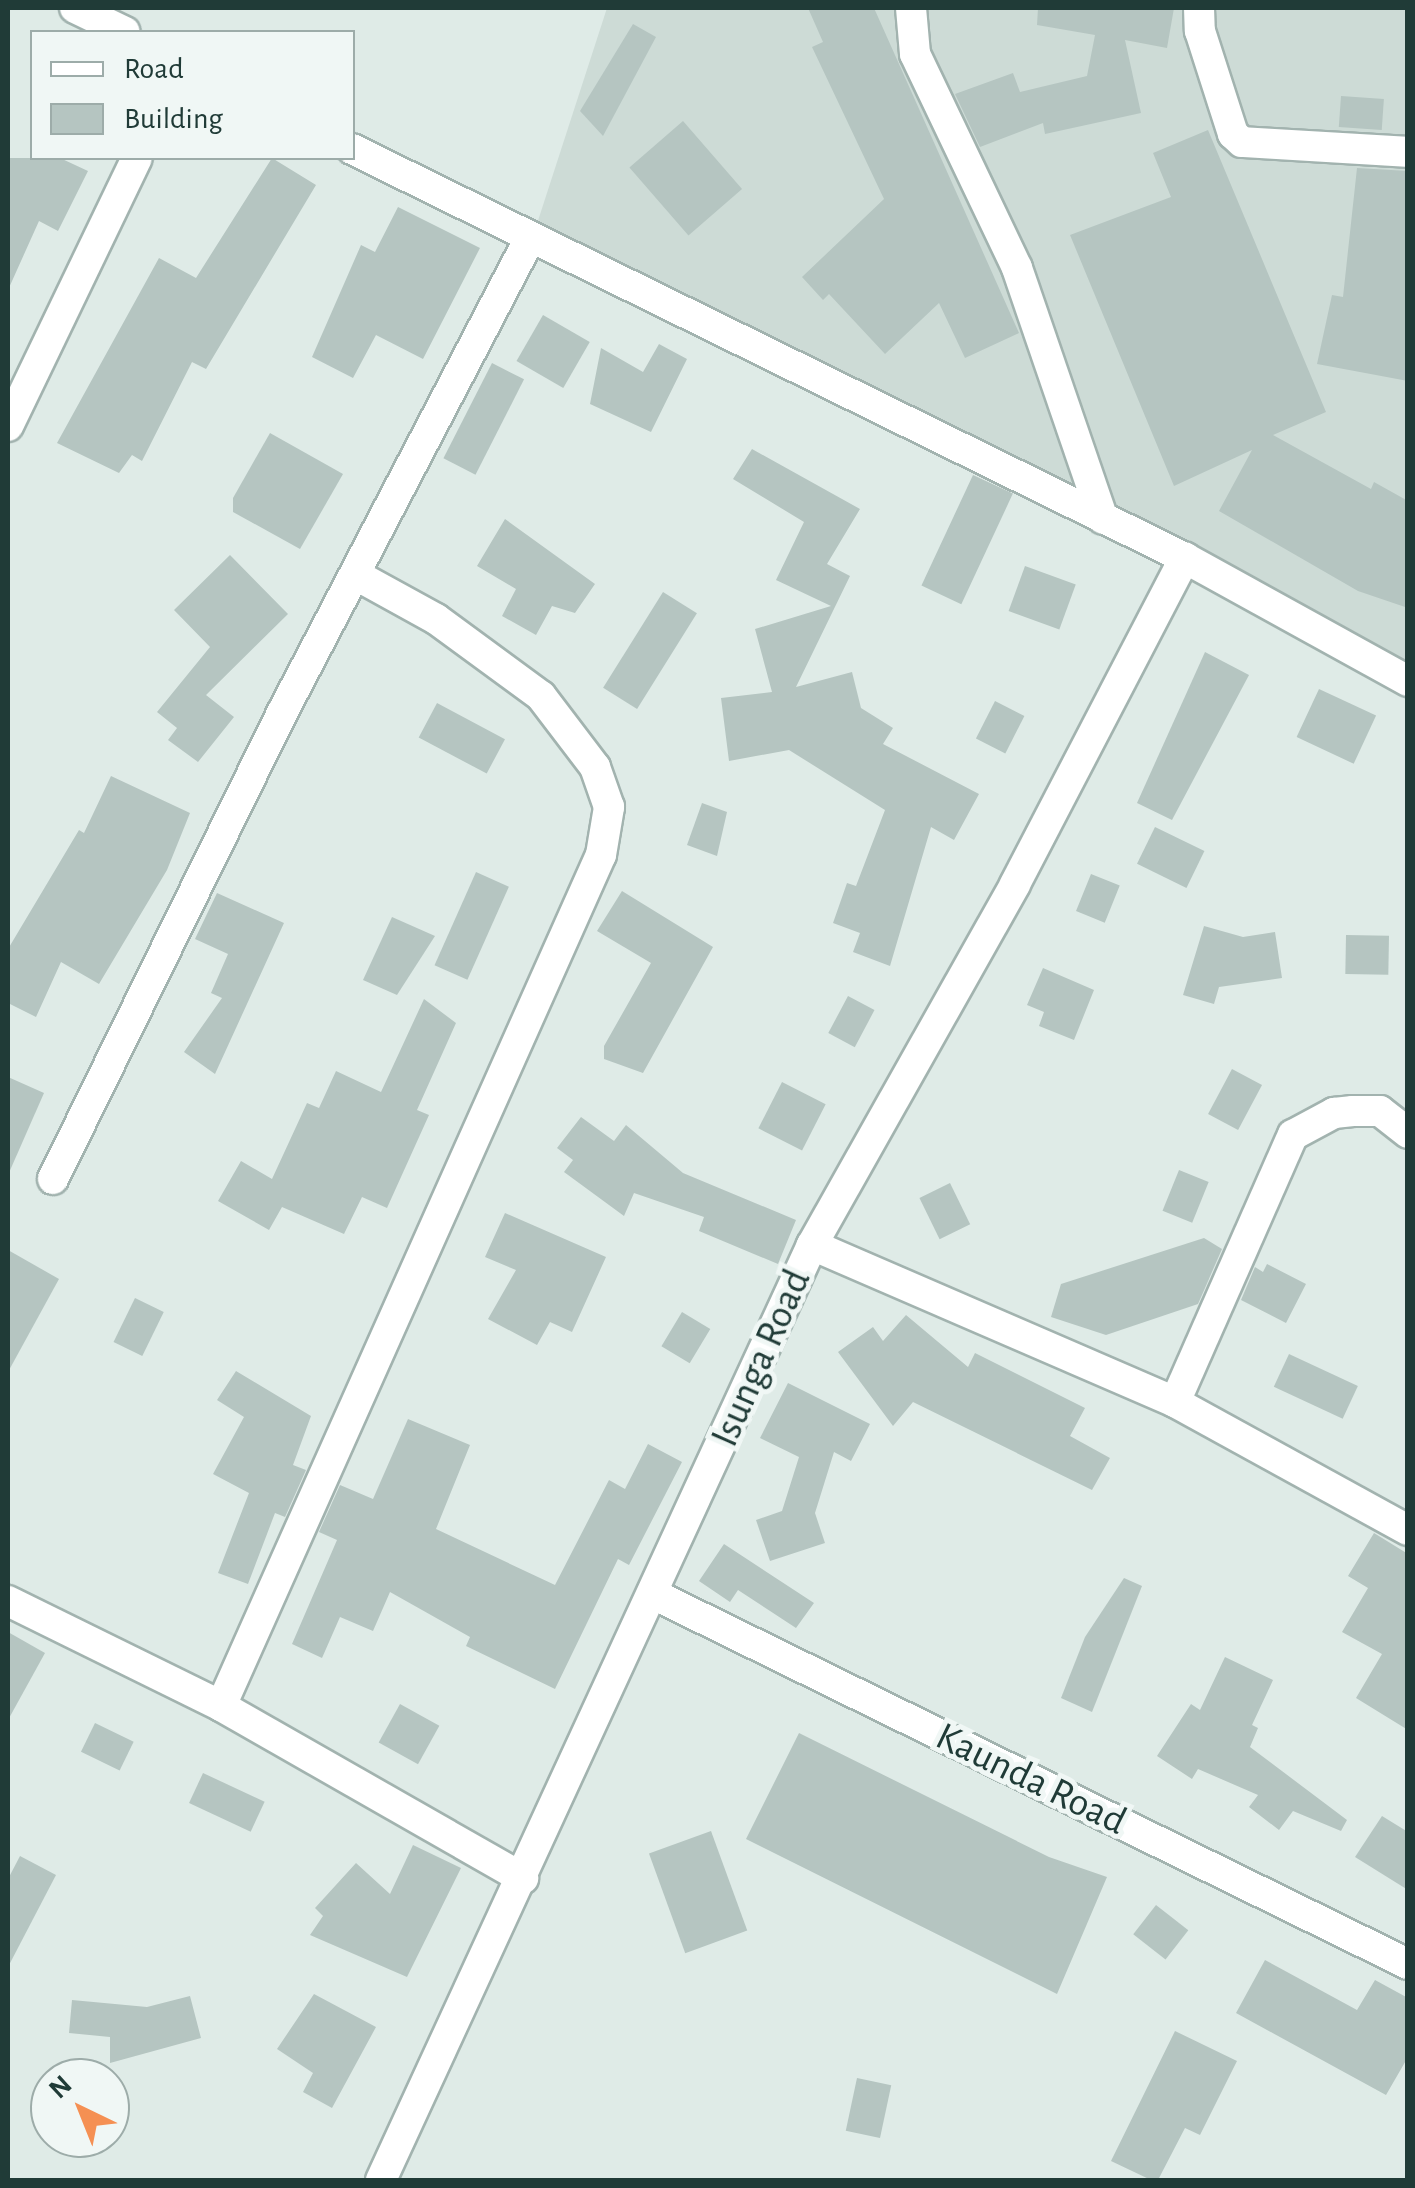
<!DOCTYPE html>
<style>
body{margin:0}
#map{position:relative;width:1415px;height:2188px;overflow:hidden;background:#dfebe7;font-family:"Alegreya Sans",sans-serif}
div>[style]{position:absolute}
.built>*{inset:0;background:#cddbd6}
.building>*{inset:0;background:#b5c5c1;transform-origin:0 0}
.roads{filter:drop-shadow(2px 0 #a2b3af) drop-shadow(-2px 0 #a2b3af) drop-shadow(0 2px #a2b3af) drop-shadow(0 -2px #a2b3af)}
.minor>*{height:30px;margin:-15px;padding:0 15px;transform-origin:15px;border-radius:15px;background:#fff}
span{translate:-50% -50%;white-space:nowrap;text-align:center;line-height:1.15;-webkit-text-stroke:10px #f0f7f5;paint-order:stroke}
.street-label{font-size:40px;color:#203b37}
.frame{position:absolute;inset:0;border:10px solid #203b37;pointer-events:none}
.legend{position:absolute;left:30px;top:30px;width:325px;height:130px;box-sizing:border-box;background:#f0f7f5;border:2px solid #9daca9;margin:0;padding:12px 18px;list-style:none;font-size:30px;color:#203b37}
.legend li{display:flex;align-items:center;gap:20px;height:50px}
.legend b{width:50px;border:2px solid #9daca9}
.north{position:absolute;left:30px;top:2058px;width:100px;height:100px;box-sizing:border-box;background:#f0f7f5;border:2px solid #9daca9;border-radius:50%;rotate:317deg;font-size:28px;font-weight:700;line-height:40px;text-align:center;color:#203b37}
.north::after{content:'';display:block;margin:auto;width:35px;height:45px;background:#f59053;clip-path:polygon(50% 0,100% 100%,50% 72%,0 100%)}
</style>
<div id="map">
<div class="built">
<div style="clip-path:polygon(607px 8px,1407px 8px,1407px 666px,534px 233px)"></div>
</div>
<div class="building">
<div style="clip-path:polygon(808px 8px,874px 8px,1019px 333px,965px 358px,939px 303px,885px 354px,829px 294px,823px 300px,802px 277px,884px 199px,812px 47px,823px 42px)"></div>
<div style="clip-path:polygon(1038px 8px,1174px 8px,1167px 48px,1125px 40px,1141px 113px,1045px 134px,1043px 123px,980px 147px,955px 94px,1013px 73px,1020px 92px,1087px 76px,1095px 35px,1037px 25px)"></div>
<div style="clip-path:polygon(633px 24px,656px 37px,603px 136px,580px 111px)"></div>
<div style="left:1341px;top:96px;width:43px;height:31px;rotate:4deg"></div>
<div style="left:683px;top:121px;width:90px;height:71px;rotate:49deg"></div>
<div style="clip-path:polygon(1208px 130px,1326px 412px,1273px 435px,1371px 489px,1374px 482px,1408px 501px,1408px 608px,1358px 591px,1219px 511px,1252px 450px,1174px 486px,1070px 235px,1171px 197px,1153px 153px)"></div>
<div style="clip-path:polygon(8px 158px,60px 158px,88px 171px,58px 231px,39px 221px,8px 290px)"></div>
<div style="clip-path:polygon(272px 158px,316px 185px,206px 369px,192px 362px,142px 461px,132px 455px,119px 473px,57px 443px,159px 258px,196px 278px)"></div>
<div style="clip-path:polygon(1357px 168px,1408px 171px,1408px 381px,1317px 364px,1332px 295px,1343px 297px)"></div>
<div style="clip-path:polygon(398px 207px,480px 248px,423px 359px,376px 335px,353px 378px,312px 357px,361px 245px,375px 252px)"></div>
<div style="left:543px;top:315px;width:54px;height:53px;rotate:30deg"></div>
<div style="clip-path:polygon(659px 344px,687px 359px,651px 432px,590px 404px,601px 348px,643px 372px)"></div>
<div style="left:492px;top:363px;width:36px;height:107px;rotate:27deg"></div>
<div style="clip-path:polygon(270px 433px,343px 474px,300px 549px,233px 512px,233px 498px)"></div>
<div style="clip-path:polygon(752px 449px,860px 509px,827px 564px,850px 576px,796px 687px,852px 672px,861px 708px,893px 728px,883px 744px,979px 794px,954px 840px,931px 827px,890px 966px,853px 952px,860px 933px,833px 923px,847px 883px,856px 886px,885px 810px,789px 750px,729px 761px,721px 698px,772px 692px,755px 629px,831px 606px,776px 580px,804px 522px,733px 479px)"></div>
<div style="left:973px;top:475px;width:44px;height:122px;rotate:25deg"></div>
<div style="clip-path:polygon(505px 519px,595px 584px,575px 613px,552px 606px,536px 635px,502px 616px,516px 589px,477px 566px)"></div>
<div style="clip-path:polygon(230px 555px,288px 614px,206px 695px,234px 717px,198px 762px,168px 740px,177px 728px,157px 712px,210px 647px,174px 610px)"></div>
<div style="left:1025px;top:566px;width:54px;height:48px;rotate:20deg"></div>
<div style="left:663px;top:592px;width:40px;height:113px;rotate:32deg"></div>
<div style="clip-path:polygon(1205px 652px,1249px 675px,1172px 820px,1137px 803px)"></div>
<div style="left:1319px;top:689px;width:63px;height:53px;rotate:25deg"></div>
<div style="left:995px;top:701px;width:33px;height:42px;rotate:27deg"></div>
<div style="left:437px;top:703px;width:77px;height:39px;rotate:28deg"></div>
<div style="clip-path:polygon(111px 776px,190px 813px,167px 870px,99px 984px,61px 962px,36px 1017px,8px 1003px,8px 949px,79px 830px,84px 833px)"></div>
<div style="clip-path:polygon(702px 803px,727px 812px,717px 856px,687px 845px)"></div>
<div style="left:1155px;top:827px;width:55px;height:41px;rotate:26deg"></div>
<div style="left:476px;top:872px;width:36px;height:102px;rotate:24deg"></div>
<div style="left:1091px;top:874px;width:31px;height:40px;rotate:22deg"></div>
<div style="clip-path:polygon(622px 891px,713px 947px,643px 1073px,604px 1059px,604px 1046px,651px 963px,597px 931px)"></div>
<div style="clip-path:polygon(217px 893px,284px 923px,215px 1074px,184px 1052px,222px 998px,211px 993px,228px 954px,195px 939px)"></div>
<div style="clip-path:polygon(392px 917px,435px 936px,397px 995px,363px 980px)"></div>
<div style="clip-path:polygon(1204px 926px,1243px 937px,1275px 932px,1282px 978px,1219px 987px,1214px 1004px,1183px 995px)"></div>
<div style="left:1346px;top:935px;width:43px;height:39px;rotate:1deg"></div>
<div style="clip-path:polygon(1043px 968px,1094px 990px,1074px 1040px,1039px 1026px,1044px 1012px,1027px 1005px)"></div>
<div style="left:848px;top:996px;width:30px;height:42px;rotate:28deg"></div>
<div style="clip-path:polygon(424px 999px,456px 1023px,417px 1110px,429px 1115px,387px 1208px,362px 1197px,344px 1234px,282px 1207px,269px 1230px,218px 1201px,241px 1161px,272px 1179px,307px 1103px,319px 1108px,336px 1071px,381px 1092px)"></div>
<div style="left:1232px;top:1069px;width:34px;height:51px;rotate:28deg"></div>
<div style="clip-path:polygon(8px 1077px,44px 1093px,8px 1175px)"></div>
<div style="left:782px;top:1082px;width:49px;height:52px;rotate:27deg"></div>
<div style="clip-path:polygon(581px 1117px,614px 1141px,626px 1125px,683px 1173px,796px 1220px,778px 1264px,699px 1231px,704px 1217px,634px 1193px,624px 1216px,564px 1172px,573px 1160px,557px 1148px)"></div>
<div style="left:1179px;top:1170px;width:32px;height:44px;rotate:22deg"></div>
<div style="left:950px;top:1183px;width:46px;height:34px;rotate:64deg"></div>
<div style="clip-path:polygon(505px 1213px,606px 1257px,572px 1332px,550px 1322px,537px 1345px,488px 1319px,516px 1270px,485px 1257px)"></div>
<div style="clip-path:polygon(1204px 1238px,1222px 1249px,1198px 1304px,1106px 1335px,1051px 1317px,1061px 1284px)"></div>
<div style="clip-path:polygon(8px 1250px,59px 1279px,8px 1372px)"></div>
<div style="clip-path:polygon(1267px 1264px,1306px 1284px,1286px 1323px,1241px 1300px,1255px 1267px,1263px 1272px)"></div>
<div style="left:135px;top:1298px;width:32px;height:49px;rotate:26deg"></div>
<div style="left:682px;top:1312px;width:33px;height:40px;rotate:31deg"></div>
<div style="clip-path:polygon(906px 1315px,968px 1367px,975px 1353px,1085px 1408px,1070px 1436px,1110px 1458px,1092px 1490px,913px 1402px,893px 1426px,838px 1352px,873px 1327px,883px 1341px)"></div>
<div style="left:1289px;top:1354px;width:76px;height:36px;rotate:25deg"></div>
<div style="clip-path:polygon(236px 1371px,311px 1416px,293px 1465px,306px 1470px,285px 1517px,275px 1513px,248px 1584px,218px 1573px,249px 1493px,213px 1474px,244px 1417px,217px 1400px)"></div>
<div style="clip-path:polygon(788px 1383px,870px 1424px,851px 1461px,834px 1452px,815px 1513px,825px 1543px,770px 1561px,756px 1520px,782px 1511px,799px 1457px,760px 1438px)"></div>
<div style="clip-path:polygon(408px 1419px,470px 1445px,436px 1529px,555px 1585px,609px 1480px,625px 1489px,648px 1444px,682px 1462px,629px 1565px,618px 1559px,555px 1689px,466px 1646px,470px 1637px,390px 1592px,373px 1631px,340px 1617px,322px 1658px,292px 1644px,337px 1540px,319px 1532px,340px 1485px,373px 1499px)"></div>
<div style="clip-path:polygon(1374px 1533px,1408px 1554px,1408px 1730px,1356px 1698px,1382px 1654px,1342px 1632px,1368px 1588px,1348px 1576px)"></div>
<div style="clip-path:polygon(724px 1544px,814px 1603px,796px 1628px,738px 1590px,730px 1602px,699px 1581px)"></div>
<div style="clip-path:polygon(1124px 1578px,1142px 1586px,1092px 1712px,1061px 1698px,1085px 1637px)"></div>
<div style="clip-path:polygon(8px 1632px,45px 1653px,8px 1720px)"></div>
<div style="clip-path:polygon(1225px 1657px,1273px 1680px,1252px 1725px,1258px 1728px,1250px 1747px,1347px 1820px,1341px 1831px,1293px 1811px,1279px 1830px,1249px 1807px,1258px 1795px,1198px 1769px,1192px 1779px,1157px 1756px,1191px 1704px,1200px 1710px)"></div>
<div style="left:400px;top:1704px;width:45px;height:44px;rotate:29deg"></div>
<div style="left:95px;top:1723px;width:43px;height:32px;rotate:26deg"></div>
<div style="clip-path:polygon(799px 1733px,1049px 1857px,1107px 1877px,1057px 1994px,746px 1839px)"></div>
<div style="left:203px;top:1773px;width:68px;height:33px;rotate:25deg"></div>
<div style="clip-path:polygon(1382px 1816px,1408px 1832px,1408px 1890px,1355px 1857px)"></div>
<div style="left:711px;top:1831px;width:106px;height:66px;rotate:70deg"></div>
<div style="clip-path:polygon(413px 1845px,461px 1868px,407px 1977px,310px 1935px,323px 1916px,315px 1908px,356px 1863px,390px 1894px)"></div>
<div style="clip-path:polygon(20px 1856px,56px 1875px,8px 1967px,8px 1879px)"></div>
<div style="left:1156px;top:1905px;width:41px;height:37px;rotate:38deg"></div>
<div style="clip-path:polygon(1265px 1960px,1357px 2010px,1375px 1980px,1408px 1998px,1408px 2057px,1386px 2095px,1236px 2013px)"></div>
<div style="clip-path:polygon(314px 1994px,376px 2027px,332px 2108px,303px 2092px,313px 2073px,277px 2049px)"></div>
<div style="clip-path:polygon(190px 1996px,201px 2038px,110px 2063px,110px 2037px,69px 2033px,72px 2000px,147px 2007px)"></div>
<div style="clip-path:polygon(1175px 2031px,1237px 2061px,1200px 2135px,1185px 2128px,1158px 2180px,1151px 2180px,1111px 2161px)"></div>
<div style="left:857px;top:2078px;width:35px;height:54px;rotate:12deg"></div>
</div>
<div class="roads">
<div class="minor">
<div style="left:75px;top:8px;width:55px;rotate:25.6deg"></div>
<div style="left:911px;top:8px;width:46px;rotate:85deg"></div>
<div style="left:915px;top:54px;width:237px;rotate:64.5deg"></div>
<div style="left:1017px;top:268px;width:265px;rotate:71.1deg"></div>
<div style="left:1199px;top:8px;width:23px;rotate:88deg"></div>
<div style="left:1200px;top:31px;width:108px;rotate:72.2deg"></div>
<div style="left:1233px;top:134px;width:12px;rotate:42deg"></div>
<div style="left:1242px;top:142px;width:166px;rotate:3.4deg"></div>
<div style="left:352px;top:149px;width:928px;rotate:26.15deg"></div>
<div style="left:1185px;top:558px;width:255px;rotate:28.9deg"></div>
<div style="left:8px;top:426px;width:297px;rotate:-64.3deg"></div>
<div style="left:53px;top:1179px;width:519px;rotate:-63.83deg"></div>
<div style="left:282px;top:713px;width:534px;rotate:-62.43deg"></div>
<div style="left:812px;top:1245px;width:395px;rotate:23.4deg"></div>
<div style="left:1175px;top:1402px;width:266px;rotate:28.8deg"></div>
<div style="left:1175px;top:1402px;width:292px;rotate:-66.2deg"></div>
<div style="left:1293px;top:1135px;width:47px;rotate:-28.2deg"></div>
<div style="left:1334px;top:1113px;width:19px;rotate:-6deg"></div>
<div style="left:1353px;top:1111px;width:27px"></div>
<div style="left:1380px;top:1111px;width:36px;rotate:38deg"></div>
<div style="left:653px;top:1594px;width:841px;rotate:26.11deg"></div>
<div style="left:8px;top:1601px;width:237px;rotate:26.2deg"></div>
<div style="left:221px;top:1706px;width:348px;rotate:29.7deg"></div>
<div style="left:221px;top:1706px;width:932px;rotate:-65.94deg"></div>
<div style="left:601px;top:855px;width:49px;rotate:-80.5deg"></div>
<div style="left:609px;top:807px;width:42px;rotate:-109.3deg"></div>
<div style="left:595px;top:767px;width:89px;rotate:-127.3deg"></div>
<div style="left:541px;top:696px;width:130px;rotate:-143.7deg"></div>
<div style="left:436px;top:619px;width:91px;rotate:-151.2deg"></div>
<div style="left:381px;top:2180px;width:1030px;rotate:-65.25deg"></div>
<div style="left:812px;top:1245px;width:414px;rotate:-60.6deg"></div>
<div style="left:1015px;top:884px;width:368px;rotate:-62.5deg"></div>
</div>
</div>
<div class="street-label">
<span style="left:761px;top:1358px;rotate:-66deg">Isunga Road</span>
<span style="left:1031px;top:1779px;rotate:26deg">Kaunda Road</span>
</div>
<div class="frame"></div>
<ul class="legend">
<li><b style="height:12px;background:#fff"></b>Road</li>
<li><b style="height:28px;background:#b5c5c1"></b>Building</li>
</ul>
<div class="north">N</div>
</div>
